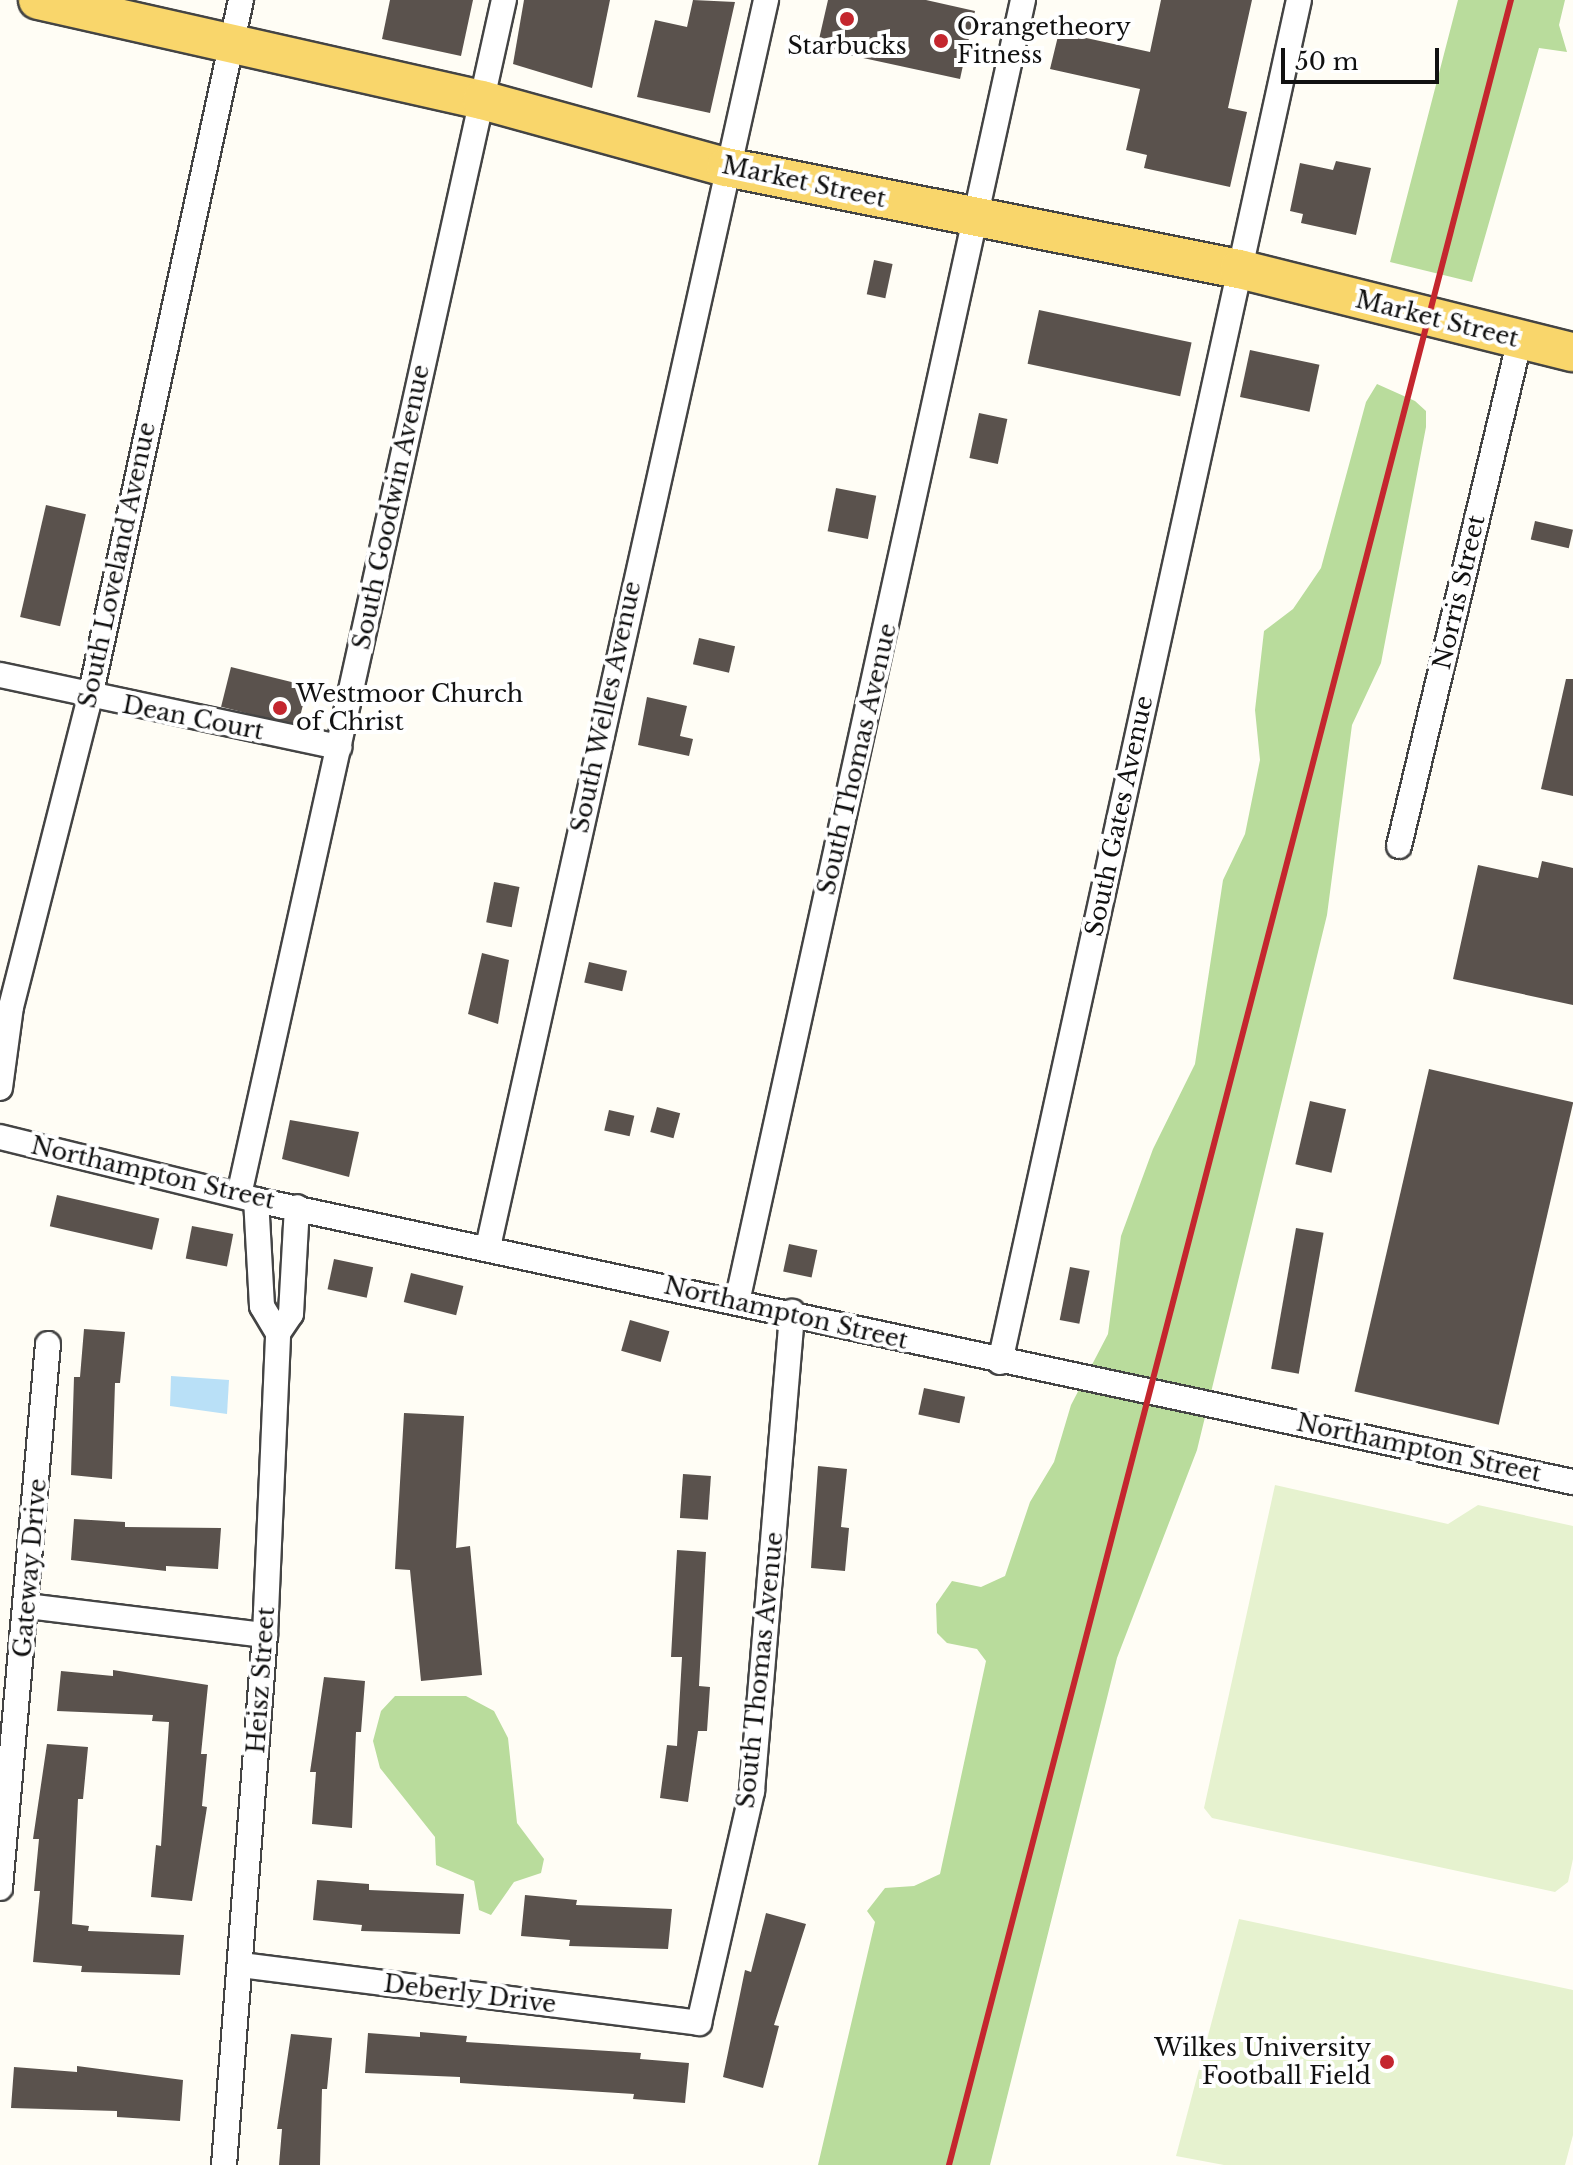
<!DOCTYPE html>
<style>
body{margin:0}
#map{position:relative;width:1573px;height:2165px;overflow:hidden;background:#fffdf5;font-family:"Libre Baskerville",serif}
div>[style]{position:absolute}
.forest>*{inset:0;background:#b9dc9c}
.pitch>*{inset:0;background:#e6f2cf}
.water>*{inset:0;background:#b9e0f7}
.building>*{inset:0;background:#5a524d;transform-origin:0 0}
.roads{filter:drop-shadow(2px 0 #444) drop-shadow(-2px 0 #444) drop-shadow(0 2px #444) drop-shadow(0 -2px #444)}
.minor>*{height:24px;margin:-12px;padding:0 12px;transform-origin:12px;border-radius:12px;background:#fff}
.primary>*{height:38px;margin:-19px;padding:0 19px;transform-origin:19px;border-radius:19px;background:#f9d66b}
.rail>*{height:6px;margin:-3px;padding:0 3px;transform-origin:3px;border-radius:3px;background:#c4262e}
.dots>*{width:22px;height:22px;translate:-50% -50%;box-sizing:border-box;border:4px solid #fff;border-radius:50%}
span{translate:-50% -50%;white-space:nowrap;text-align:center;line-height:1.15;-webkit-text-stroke:8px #fff;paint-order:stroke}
.poi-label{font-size:24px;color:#111}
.left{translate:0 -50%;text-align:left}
.right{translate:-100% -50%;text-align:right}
.street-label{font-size:24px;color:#111}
.scale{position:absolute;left:1281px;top:48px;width:158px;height:36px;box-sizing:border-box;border:4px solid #111;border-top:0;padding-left:10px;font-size:24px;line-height:28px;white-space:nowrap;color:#111;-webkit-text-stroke:6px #fff;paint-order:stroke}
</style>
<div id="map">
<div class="forest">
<div style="clip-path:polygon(1458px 0,1565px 0,1559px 25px,1567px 52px,1539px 48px,1472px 282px,1390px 262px)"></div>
<div style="clip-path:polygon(1377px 384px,1415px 401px,1426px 411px,1426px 427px,1381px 663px,1352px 725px,1327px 915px,1197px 1450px,1117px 1658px,990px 2165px,818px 2165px,875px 1922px,867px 1911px,885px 1888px,914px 1886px,940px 1874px,986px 1661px,977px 1649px,947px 1643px,937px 1633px,936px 1604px,952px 1581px,981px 1587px,1005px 1576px,1030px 1502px,1054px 1462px,1071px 1405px,1108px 1334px,1121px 1236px,1153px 1149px,1195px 1064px,1223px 880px,1245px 834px,1260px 760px,1255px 710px,1264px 631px,1293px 609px,1321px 568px,1366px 402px)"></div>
<div style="clip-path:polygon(395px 1696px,466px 1696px,494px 1711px,508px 1738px,517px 1823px,544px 1859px,541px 1873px,514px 1882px,491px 1915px,479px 1910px,474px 1881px,436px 1865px,435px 1837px,380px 1768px,373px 1741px,381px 1711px)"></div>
</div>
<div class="pitch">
<div style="clip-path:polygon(1275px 1485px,1448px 1524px,1478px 1505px,1573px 1526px,1573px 1859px,1568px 1882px,1555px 1892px,1212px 1818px,1204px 1808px)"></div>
<div style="clip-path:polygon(1239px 1919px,1573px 1990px,1573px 2135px,1565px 2165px,1224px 2165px,1176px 2156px)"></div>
</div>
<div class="water">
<div style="clip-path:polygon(171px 1376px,229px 1380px,227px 1414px,170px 1406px)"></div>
</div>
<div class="building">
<div style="clip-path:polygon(390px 0,473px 0,461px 56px,382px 39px)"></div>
<div style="clip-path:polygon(524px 0,610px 0,592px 88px,513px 64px)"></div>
<div style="clip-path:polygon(693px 0,735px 2px,710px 113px,637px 97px,655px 20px,687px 27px)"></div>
<div style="clip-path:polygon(828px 0,926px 0,975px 11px,960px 79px,817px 48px)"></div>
<div style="clip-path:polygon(1161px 0,1252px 0,1228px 108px,1247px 112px,1230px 187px,1144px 168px,1147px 155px,1126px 150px,1140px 89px,1050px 69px,1059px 32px,1150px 52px)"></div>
<div style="clip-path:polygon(1336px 161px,1371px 168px,1356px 235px,1301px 223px,1303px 214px,1290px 211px,1300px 163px,1333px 170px)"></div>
<div style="left:874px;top:260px;width:19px;height:35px;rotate:12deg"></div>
<div style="left:1039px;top:310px;width:156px;height:55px;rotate:12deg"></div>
<div style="left:1250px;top:350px;width:71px;height:48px;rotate:12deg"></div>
<div style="left:979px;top:413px;width:29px;height:46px;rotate:12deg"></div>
<div style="left:836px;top:488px;width:41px;height:44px;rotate:11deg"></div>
<div style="left:46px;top:505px;width:41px;height:115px;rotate:13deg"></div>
<div style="left:1535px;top:521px;width:39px;height:19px;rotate:13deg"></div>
<div style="left:699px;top:638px;width:37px;height:27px;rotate:13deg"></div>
<div style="left:231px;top:667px;width:79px;height:41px;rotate:14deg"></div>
<div style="clip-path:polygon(1566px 679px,1573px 679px,1573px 796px,1541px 789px)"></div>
<div style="clip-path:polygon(647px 697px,687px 706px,680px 736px,693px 739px,689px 756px,638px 745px)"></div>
<div style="clip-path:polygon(1542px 861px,1573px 868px,1573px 1005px,1453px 979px,1478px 865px,1538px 878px)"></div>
<div style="left:494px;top:882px;width:26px;height:41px;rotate:11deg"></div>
<div style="clip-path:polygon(482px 953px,509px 960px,498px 1024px,468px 1014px)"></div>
<div style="left:589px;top:962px;width:39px;height:21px;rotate:13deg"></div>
<div style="left:1429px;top:1069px;width:148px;height:331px;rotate:13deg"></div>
<div style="left:1310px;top:1101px;width:37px;height:65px;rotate:13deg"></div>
<div style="left:657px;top:1107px;width:24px;height:26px;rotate:15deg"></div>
<div style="left:609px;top:1110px;width:26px;height:21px;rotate:13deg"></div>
<div style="clip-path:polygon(290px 1120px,359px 1132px,349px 1177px,282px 1159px)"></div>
<div style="left:57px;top:1195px;width:105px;height:32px;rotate:13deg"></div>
<div style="left:192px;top:1226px;width:42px;height:33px;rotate:11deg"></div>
<div style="left:1296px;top:1228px;width:28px;height:143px;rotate:10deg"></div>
<div style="left:789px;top:1244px;width:29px;height:28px;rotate:12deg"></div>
<div style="left:334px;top:1259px;width:40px;height:31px;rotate:12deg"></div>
<div style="left:1070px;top:1267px;width:20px;height:54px;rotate:11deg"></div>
<div style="left:411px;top:1273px;width:54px;height:30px;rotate:14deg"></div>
<div style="left:630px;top:1320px;width:41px;height:32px;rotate:16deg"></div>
<div style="clip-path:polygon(84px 1329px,125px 1332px,120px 1383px,115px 1383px,112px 1479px,71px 1475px,74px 1377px,80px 1377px)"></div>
<div style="left:924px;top:1388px;width:42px;height:27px;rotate:12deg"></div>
<div style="clip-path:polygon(404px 1413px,464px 1416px,456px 1548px,470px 1546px,482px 1675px,421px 1681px,410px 1570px,395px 1569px)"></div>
<div style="clip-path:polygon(818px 1466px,847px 1469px,841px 1527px,849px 1528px,845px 1571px,811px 1568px)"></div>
<div style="left:683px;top:1474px;width:28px;height:44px;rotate:4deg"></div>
<div style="clip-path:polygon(74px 1519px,125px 1522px,125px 1527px,221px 1528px,218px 1569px,166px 1566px,166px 1571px,71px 1560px)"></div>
<div style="clip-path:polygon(677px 1550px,706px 1552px,699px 1686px,710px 1687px,707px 1731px,698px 1731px,688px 1802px,660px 1798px,667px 1745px,677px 1746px,682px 1657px,671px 1657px)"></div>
<div style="clip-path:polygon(113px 1670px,208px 1685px,201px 1754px,207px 1754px,202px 1806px,207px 1807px,192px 1901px,151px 1897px,156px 1845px,161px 1846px,169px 1722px,152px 1721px,153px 1715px,57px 1711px,61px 1671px,113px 1676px)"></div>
<div style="clip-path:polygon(324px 1677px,365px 1681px,361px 1732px,356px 1732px,352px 1828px,312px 1824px,316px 1772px,310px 1772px)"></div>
<div style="clip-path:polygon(47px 1744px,88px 1747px,83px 1799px,78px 1799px,72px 1924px,89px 1926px,88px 1931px,184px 1935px,180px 1975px,81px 1972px,82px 1966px,33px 1962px,40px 1891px,34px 1891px,39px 1839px,33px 1839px)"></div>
<div style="clip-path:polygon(317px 1880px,369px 1884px,369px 1890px,464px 1894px,460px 1934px,361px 1931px,362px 1925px,313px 1920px)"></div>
<div style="clip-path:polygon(525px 1895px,577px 1900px,576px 1905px,672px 1909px,668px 1949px,569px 1946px,570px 1940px,521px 1936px)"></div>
<div style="clip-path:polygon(766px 1913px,806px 1924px,774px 2025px,779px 2026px,763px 2088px,723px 2077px,745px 1970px,751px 1972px)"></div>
<div style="clip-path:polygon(420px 2032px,467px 2036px,466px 2042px,641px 2053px,640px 2059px,689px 2063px,685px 2103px,633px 2099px,634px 2094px,460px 2083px,460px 2077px,365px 2073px,368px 2033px,420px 2037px)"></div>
<div style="clip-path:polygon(291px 2034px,332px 2038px,327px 2089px,322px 2089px,320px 2165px,279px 2165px,282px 2129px,277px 2129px)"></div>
<div style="clip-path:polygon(77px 2066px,183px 2080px,180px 2121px,117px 2117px,117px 2111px,11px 2108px,14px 2067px,77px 2072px)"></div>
</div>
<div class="roads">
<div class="minor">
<div style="left:0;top:675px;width:347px;rotate:12deg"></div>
<div style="left:1399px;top:846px;width:521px;rotate:-76.58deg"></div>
<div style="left:0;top:1088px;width:82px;rotate:-82.3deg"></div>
<div style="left:11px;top:1007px;width:320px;rotate:-75.7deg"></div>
<div style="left:90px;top:697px;width:713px;rotate:-77.78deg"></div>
<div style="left:0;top:1137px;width:264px;rotate:13.8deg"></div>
<div style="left:256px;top:1200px;width:1347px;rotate:12.09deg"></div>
<div style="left:239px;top:1195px;width:1224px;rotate:-77.5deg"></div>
<div style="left:488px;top:1247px;width:1278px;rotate:-77.43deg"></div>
<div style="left:737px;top:1302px;width:1333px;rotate:-77.61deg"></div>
<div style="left:278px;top:1333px;width:23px;rotate:-56deg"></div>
<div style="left:291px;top:1314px;width:107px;rotate:-86.8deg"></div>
<div style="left:1000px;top:1362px;width:1394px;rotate:-77.62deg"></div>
<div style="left:28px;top:1606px;width:239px;rotate:7deg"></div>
<div style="left:0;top:1888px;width:546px;rotate:-84.96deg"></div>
<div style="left:241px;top:1965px;width:462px;rotate:7.2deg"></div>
<div style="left:699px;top:2023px;width:238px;rotate:-77.1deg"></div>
<div style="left:752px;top:1791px;width:481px;rotate:-85.2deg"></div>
<div style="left:224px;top:2165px;width:532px;rotate:-85.58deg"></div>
<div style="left:265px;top:1635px;width:302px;rotate:-87.5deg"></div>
<div style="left:278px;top:1333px;width:31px;rotate:-121deg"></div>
<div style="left:262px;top:1306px;width:106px;rotate:-93.2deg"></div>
</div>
<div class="primary">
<div style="left:38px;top:0;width:455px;rotate:12.7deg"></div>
<div style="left:482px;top:100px;width:253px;rotate:15.4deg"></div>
<div style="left:726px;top:167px;width:523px;rotate:11.25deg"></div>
<div style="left:1239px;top:269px;width:344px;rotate:14deg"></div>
</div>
</div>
<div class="rail">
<div style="left:949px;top:2165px;width:2237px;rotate:-75.45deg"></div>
</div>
<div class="dots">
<div style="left:847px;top:19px;background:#c4262e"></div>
<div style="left:941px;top:41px;background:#c4262e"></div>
<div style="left:280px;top:708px;background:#c4262e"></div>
<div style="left:1387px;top:2062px;background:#c4262e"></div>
</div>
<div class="poi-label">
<span class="left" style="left:957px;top:41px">Orangetheory<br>Fitness</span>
<span style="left:847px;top:46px">Starbucks</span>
<span class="left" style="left:296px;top:708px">Westmoor Church<br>of Christ</span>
<span class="right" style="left:1371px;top:2062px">Wilkes University<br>Football Field</span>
</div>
<div class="street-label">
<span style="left:804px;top:182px;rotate:12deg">Market Street</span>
<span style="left:1437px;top:319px;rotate:14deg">Market Street</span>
<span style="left:391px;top:507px;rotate:-78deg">South Goodwin Avenue</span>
<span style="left:117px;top:565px;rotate:-78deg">South Loveland Avenue</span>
<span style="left:1459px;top:592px;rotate:-77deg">Norris Street</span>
<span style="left:606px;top:707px;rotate:-78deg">South Welles Avenue</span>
<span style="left:193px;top:718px;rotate:11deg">Dean Court</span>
<span style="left:857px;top:759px;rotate:-77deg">South Thomas Avenue</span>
<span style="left:1119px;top:816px;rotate:-78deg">South Gates Avenue</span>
<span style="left:153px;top:1173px;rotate:13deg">Northampton Street</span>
<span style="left:786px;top:1313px;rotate:13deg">Northampton Street</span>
<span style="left:1419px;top:1448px;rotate:12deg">Northampton Street</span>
<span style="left:30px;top:1568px;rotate:-85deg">Gateway Drive</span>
<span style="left:760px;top:1670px;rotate:-84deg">South Thomas Avenue</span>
<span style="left:261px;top:1680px;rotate:-86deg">Heisz Street</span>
<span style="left:470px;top:1994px;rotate:7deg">Deberly Drive</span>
</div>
<div class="scale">50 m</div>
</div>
